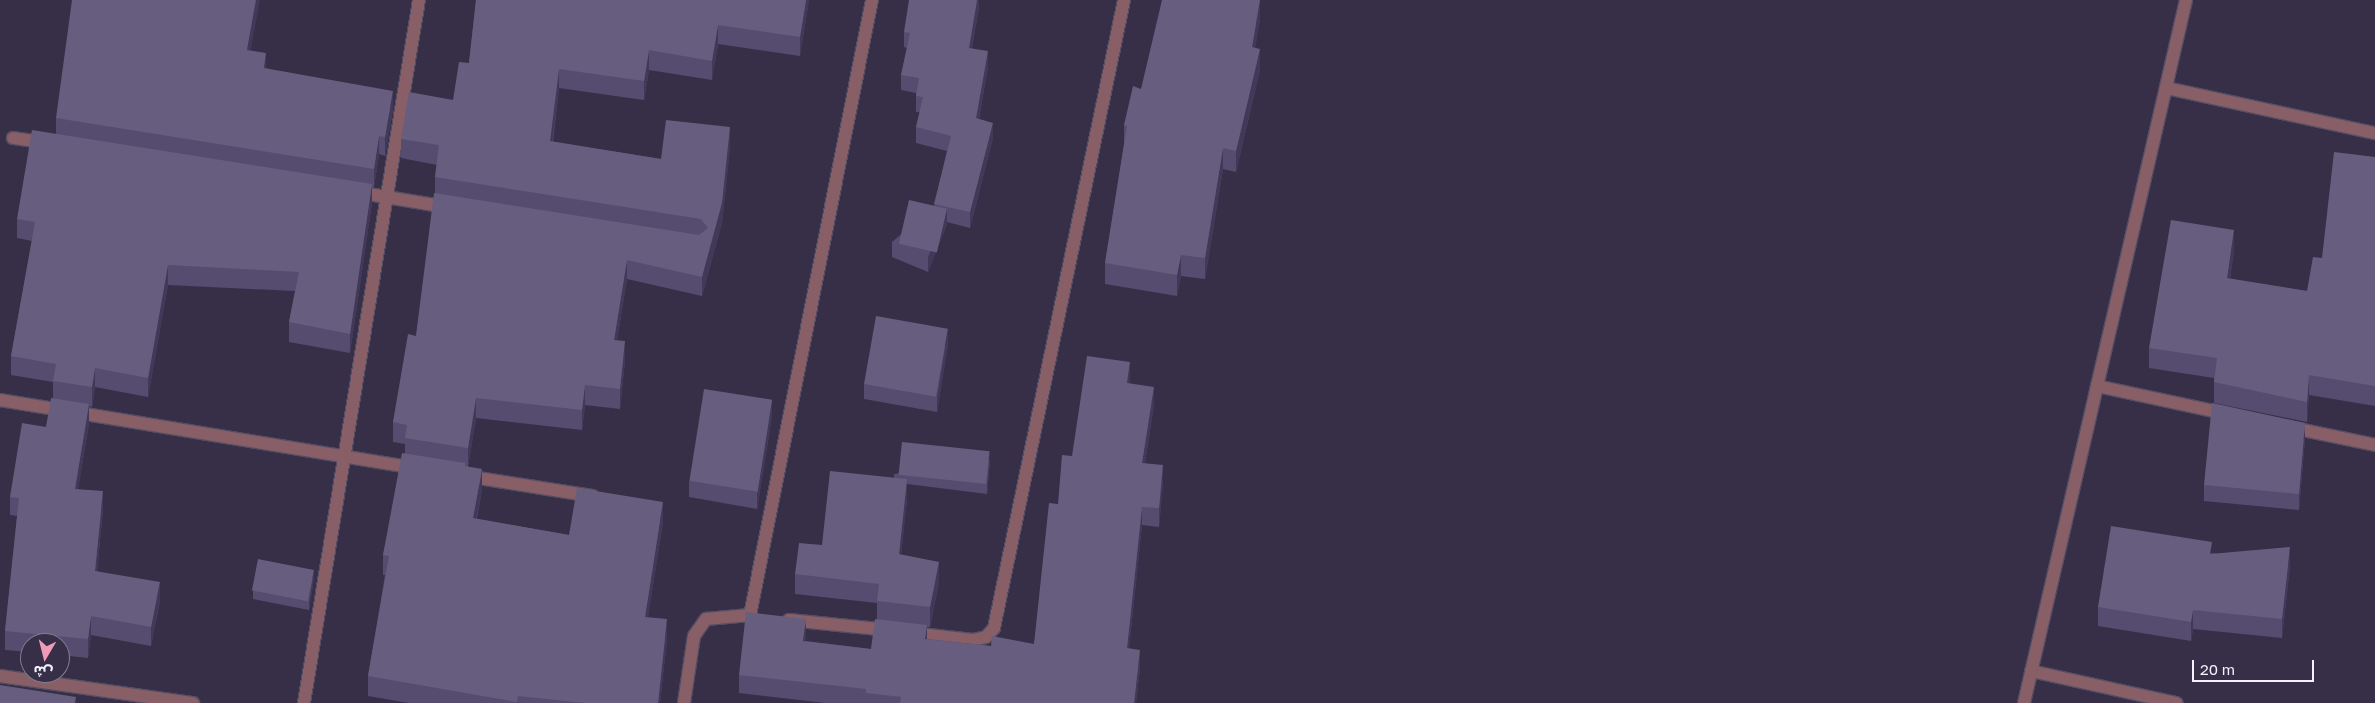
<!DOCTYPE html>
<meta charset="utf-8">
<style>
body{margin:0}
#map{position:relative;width:2375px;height:703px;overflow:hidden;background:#362f47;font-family:"Golos Text","Noto Sans Arabic",sans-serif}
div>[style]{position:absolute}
.roads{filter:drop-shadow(1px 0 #544e64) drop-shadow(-1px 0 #544e64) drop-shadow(0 1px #544e64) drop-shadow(0 -1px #544e64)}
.street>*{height:12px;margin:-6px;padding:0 6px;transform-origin:6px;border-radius:6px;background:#885e67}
.wall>*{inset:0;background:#564c70}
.shaded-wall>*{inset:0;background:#423959}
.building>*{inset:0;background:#675d7f;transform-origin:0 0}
span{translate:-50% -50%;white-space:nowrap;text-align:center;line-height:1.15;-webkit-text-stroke:4.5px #362f47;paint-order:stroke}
.north{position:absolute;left:20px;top:633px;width:50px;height:50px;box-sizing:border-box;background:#362f47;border:1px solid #827d90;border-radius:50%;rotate:188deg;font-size:14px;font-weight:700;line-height:20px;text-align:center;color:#f4f2fe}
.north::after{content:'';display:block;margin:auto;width:18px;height:22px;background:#ef9ab8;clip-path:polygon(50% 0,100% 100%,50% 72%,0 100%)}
.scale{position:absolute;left:2192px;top:660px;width:122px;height:22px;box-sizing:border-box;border:2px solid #f4f2fe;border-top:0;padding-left:6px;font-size:15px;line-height:18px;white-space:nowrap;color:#f4f2fe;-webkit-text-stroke:4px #362f47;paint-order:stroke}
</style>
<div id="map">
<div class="roads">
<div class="street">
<div style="left:2166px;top:88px;width:214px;rotate:12.2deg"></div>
<div style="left:13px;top:138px;width:34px;rotate:8deg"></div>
<div style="left:356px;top:192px;width:92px;rotate:9.4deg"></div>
<div style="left:2097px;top:386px;width:134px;rotate:12.1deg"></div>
<div style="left:0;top:400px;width:423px;rotate:9.3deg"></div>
<div style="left:2289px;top:427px;width:88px;rotate:11.8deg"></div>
<div style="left:466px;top:476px;width:128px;rotate:9deg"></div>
<div style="left:789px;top:620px;width:100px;rotate:5.7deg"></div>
<div style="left:911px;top:633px;width:62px;rotate:6.4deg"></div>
<div style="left:973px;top:640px;width:13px;rotate:-13deg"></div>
<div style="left:986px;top:637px;width:12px;rotate:-48deg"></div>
<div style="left:994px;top:628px;width:641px;rotate:-78.3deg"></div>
<div style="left:2031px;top:671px;width:149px;rotate:12.4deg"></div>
<div style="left:0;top:676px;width:195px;rotate:8deg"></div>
<div style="left:304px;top:703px;width:712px;rotate:-80.71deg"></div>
<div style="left:684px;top:703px;width:68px;rotate:-81.5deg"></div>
<div style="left:694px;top:636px;width:21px;rotate:-55deg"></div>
<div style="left:706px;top:619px;width:44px;rotate:-5.2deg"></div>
<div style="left:750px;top:615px;width:627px;rotate:-78.78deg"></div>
<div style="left:2024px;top:703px;width:721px;rotate:-77.02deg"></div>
</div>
</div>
<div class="wall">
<div style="clip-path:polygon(476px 0,809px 0,800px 56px,718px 44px,712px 80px,649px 70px,644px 100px,559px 88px,553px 142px,661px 159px,730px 147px,722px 223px,702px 296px,627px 279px,617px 340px,625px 361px,620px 409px,585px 405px,582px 430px,476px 418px,468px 467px,482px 489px,477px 519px,569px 535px,663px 522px,648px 617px,667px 639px,660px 703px,409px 703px,368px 696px,368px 676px,385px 575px,383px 575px,383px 555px,405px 454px,405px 444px,393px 442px,393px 422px,416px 336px,435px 194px,435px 177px,437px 165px,401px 158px,401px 139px,453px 100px,469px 63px)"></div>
<div style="clip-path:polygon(979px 0,979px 7px,972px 48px,988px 67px,979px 119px,993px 138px,970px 228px,947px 222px,947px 224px,928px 272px,892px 257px,892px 242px,934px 206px,947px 151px,916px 143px,916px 127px,920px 112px,916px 112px,916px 93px,901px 90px,901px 75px,907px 48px,904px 47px,904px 32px)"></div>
<div style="clip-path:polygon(1260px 19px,1255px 48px,1260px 70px,1236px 172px,1223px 169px,1205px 279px,1181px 276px,1177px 296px,1105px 284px,1105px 263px,1124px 144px,1124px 125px,1141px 89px)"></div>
<div style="clip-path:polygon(250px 51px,266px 68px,393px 109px,385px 156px,379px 154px,374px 187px,372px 187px,372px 203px,350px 353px,289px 342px,289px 322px,295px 291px,168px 285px,148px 397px,95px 387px,92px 407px,89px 406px,89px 423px,78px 489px,103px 510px,97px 571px,160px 601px,151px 646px,91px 635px,88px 658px,60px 655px,60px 643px,30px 643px,30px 652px,5px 650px,5px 631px,17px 516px,10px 515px,10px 497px,46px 427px,53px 398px,53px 382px,11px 375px,11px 356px,32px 241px,17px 238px,17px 219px,56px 134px,56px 118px)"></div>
<div style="clip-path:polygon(2375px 157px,2375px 406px,2309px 395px,2307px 422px,2214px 403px,2214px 378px,2149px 368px,2149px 348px,2234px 250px,2230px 279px,2307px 291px,2322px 258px)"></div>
<div style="clip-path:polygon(948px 344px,937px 412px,864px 399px,864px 384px)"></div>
<div style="clip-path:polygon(1130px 381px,1130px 384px,1154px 405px,1145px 463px,1163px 483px,1159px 527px,1142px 525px,1129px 648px,1140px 668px,1136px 703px,825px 703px,739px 693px,739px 675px,806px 638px,805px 641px,871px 649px,877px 619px,877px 603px,795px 594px,795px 574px,822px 545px,894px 478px,894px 474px,990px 460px,987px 494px,907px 484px,907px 499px,901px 555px,939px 582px,930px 627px,927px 627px,927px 639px,991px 646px,1034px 644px,1058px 504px,1072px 456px)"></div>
<div style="clip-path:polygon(772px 416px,757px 509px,689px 497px,689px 481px)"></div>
<div style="clip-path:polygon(2305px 439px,2299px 510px,2204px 501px,2204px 485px)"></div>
<div style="clip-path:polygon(2212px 553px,2290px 566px,2282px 638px,2193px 629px,2191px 641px,2098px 626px,2098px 607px)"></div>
<div style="clip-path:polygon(314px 578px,309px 610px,253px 599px,253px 591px)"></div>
</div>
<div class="shaded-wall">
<div style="clip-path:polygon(256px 0,260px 0,247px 69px,247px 50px)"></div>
<div style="clip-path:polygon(806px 0,809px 0,800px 56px,800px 37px)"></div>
<div style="clip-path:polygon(977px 0,979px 0,979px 7px,969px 63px,969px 48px)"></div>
<div style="clip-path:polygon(1260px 0,1260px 19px,1252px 68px,1252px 47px)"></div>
<div style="clip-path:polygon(718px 25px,718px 44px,712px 80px,712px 61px)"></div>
<div style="clip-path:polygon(1260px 49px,1260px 70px,1236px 172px,1236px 151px)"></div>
<div style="clip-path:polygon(649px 50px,649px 70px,644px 100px,644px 81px)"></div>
<div style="clip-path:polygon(988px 51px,988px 67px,976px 134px,976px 118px)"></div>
<div style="clip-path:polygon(266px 53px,266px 71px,264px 68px)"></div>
<div style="clip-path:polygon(559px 69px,559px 88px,550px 161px,550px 141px)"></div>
<div style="clip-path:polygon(393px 91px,393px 109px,385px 156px,385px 137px)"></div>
<div style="clip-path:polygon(993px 123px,993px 138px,970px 228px,970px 212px)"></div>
<div style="clip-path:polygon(730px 127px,730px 147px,722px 223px,702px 296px,702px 277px)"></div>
<div style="clip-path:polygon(379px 136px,379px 154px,374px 187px,374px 169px)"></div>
<div style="clip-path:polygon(1223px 148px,1223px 169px,1205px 279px,1205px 258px)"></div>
<div style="clip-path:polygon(372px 184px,372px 203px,350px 353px,350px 334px)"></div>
<div style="clip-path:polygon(947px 209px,947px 224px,928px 272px,928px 257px)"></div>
<div style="clip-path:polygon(2234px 230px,2234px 250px,2227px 298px,2227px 278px)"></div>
<div style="clip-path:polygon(1181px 255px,1181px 276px,1177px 296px,1177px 275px)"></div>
<div style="clip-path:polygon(627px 260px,627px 279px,614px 359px,614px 340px)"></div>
<div style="clip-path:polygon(168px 265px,168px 285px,148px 397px,148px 378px)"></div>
<div style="clip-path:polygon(948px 329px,948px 344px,937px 412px,937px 397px)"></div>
<div style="clip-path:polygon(625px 341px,625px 361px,620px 409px,620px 389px)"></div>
<div style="clip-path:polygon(1130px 362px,1130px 381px,1127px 402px,1127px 383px)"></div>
<div style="clip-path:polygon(95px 368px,95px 387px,92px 407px,92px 387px)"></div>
<div style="clip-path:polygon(2309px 375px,2309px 395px,2307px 422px,2307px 402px)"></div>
<div style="clip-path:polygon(585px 385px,585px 405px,582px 430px,582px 410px)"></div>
<div style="clip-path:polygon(1154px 387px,1154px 405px,1142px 481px,1142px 463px)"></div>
<div style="clip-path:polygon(476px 398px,476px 418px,468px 467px,468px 448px)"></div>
<div style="clip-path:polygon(772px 400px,772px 416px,757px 509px,757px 493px)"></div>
<div style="clip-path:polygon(89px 404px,89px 423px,75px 508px,75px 489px)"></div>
<div style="clip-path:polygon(2305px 423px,2305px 439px,2299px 510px,2299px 494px)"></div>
<div style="clip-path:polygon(990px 451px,990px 460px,987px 494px,987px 485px)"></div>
<div style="clip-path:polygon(1163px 465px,1163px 483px,1159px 527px,1159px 508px)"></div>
<div style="clip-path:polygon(482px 469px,482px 489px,473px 538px,473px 518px)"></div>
<div style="clip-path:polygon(907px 479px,907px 499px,899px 574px,899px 554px)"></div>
<div style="clip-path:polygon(103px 491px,103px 510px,95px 590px,95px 571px)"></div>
<div style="clip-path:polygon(663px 502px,663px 522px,645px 637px,645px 617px)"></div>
<div style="clip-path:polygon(1142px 507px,1142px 525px,1127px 667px,1127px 648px)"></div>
<div style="clip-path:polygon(2290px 547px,2290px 566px,2282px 638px,2282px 619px)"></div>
<div style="clip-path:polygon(939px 562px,939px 582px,930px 627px,930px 607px)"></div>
<div style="clip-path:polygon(314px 570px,314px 578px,309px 610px,309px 601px)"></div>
<div style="clip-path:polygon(160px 582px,160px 601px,151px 646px,151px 627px)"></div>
<div style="clip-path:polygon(2193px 610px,2193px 629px,2191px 641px,2191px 622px)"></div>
<div style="clip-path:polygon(91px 616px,91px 635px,88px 658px,88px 639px)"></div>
<div style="clip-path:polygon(667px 619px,667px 639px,660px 703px,658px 703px)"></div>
<div style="clip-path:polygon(806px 619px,806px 638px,803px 659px,803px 641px)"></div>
<div style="clip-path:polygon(927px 625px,927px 643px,925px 639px)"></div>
<div style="clip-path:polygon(1140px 650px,1140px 668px,1136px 703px,1134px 703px)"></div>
</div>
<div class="building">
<div style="clip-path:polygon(72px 0,256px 0,247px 50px,266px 53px,264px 68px,393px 91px,385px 137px,379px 136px,374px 169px,56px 118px)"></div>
<div style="clip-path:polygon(476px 0,806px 0,800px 37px,718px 25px,712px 61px,649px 50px,644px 81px,559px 69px,550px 141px,661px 159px,666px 120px,730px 127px,722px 203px,702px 277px,627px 260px,614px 340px,625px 341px,620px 389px,585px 385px,582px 410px,476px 398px,468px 448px,405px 438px,407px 425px,393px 422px,408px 334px,416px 336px,434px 193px,699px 235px,708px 228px,701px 219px,435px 177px,439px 145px,401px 139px,409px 92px,453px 100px,459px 62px,469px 63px)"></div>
<div style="clip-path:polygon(909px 0,977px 0,969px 48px,988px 51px,976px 118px,993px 123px,970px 212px,934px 204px,951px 136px,916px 127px,923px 97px,916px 96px,919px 78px,901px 75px,910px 33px,904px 32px)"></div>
<div style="clip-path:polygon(1162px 0,1260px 0,1252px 47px,1260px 49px,1236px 151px,1223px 148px,1205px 258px,1181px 255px,1177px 275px,1105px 263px,1127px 126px,1124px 125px,1133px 86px,1141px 89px)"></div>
<div style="clip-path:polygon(32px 130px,372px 184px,350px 334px,289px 322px,299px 272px,168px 265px,148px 378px,95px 368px,92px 387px,53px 381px,56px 364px,11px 356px,35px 222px,17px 219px)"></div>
<div style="clip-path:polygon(2334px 152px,2375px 157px,2375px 386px,2309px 375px,2307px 402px,2214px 382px,2217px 358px,2149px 348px,2171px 220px,2234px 230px,2227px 278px,2307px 291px,2313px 257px,2322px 258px)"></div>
<div style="left:909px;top:200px;width:39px;height:45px;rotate:13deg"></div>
<div style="left:876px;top:316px;width:73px;height:69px;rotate:10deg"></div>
<div style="clip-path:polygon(1087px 356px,1130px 362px,1127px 383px,1154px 387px,1142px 463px,1163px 465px,1159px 508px,1142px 507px,1127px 648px,1140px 650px,1134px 703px,900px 703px,901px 697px,866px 693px,866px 689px,739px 675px,746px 612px,806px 619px,803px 641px,871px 649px,875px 619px,927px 625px,925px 639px,991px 646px,992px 636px,1034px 644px,1049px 503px,1058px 504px,1062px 455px,1072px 456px)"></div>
<div style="left:704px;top:389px;width:69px;height:93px;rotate:9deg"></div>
<div style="clip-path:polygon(51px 398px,89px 404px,75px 489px,103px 491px,95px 571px,160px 582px,151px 627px,91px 616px,88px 639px,5px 631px,19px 498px,10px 497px,22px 423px,46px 427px)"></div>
<div style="clip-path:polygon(2212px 403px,2305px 423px,2299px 494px,2204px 485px)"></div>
<div style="left:902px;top:442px;width:88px;height:33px;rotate:6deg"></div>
<div style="clip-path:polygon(402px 453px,465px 463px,465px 466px,482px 469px,473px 518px,569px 535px,577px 488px,663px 502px,645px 617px,667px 619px,658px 703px,585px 703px,518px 696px,517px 702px,368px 676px,389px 556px,383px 555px)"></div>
<div style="clip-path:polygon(830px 471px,907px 479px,899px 554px,939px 562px,930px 607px,877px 601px,879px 584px,795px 574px,799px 543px,822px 545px)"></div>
<div style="clip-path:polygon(2111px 526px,2212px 542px,2210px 554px,2290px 547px,2282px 619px,2193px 610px,2191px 622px,2098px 607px)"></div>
<div style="left:258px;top:559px;width:57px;height:32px;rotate:11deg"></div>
<div style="clip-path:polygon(0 685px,76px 697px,75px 703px,0 703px)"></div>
</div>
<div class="north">ش</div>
<div class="scale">20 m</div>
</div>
